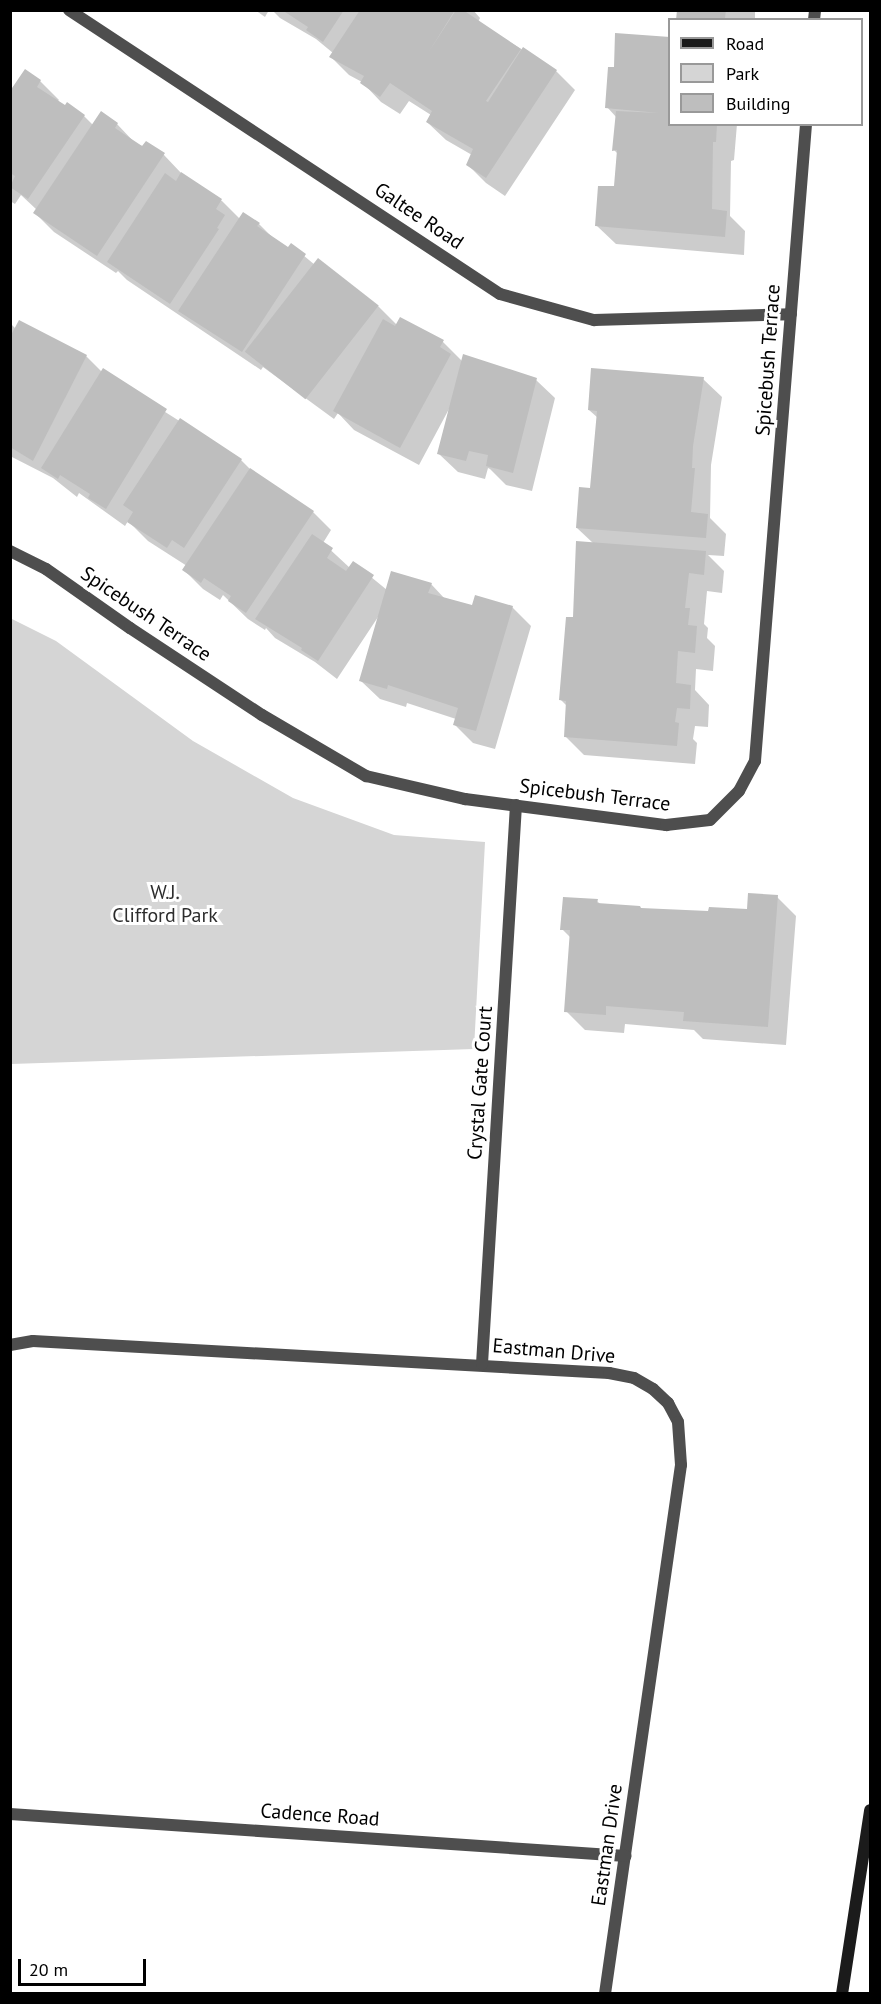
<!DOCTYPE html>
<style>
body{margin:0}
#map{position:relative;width:881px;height:2004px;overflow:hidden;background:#fff;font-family:"PT Sans",sans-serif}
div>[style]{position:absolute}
.green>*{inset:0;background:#d5d5d5}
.shadow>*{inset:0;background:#0003;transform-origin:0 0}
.building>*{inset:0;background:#bebebe;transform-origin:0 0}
.street>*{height:12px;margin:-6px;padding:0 6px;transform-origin:6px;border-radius:6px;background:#4e4e4e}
.secondary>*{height:12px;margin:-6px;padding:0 6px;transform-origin:6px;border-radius:6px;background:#1b1b1b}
span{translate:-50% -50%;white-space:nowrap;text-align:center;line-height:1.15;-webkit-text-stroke:6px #fff;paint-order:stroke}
.street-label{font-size:20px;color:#000}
.park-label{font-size:20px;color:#2c2c2c}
.frame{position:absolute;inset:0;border:12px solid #000;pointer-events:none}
.legend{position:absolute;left:668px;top:18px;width:195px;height:108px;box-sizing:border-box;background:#fff;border:2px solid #999;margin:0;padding:8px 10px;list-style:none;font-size:18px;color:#000}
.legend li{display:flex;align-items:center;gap:12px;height:30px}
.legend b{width:30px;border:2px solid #999}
.scale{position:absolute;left:18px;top:1959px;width:128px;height:27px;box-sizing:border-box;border:3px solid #000;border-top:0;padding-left:8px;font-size:18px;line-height:21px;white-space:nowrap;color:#000;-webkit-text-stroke:4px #fff;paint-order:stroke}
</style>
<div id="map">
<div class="green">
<div style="clip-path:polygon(10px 618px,56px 641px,193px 741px,293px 798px,394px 835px,485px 842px,474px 1049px,11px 1064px)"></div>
</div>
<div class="shadow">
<div style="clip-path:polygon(255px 10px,269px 10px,265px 17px)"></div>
<div style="clip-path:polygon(272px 10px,473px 10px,480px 18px,478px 22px,556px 71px,575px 90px,505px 196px,486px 183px,468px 165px,472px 155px,446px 140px,427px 122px,431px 115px,409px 101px,400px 114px,381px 102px,362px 82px,349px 75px,331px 57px,333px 53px,316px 39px,280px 18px)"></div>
<div style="left:679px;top:10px;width:76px;height:10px"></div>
<div style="clip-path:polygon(670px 38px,670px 124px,737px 124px,734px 160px,731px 161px,730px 216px,745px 231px,744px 255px,616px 244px,597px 226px,615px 188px,618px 154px,614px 150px,617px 118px,607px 107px,615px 69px)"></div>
<div style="clip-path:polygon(40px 81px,59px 100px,57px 102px,84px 116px,93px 125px,101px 113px,117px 124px,135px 143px,164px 155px,182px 174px,222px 201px,240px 219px,259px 224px,275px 240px,289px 249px,291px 245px,315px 265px,318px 260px,378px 306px,397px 325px,443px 342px,462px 361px,536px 380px,555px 398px,532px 491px,506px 485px,490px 469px,488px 468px,485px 479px,458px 472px,439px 454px,449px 409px,419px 465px,354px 430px,338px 413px,334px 419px,263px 367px,261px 370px,127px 280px,118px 271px,116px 273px,54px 232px,35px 213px,37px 210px,21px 195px,15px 204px,10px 201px,10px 93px)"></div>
<div style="clip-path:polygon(20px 322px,86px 356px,102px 372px,241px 460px,255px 474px,313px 512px,331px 530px,323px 543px,350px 568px,354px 563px,387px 590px,431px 584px,446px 600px,473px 607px,512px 607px,531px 626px,495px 749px,473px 743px,454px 724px,456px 719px,407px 703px,406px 707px,380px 699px,361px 681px,380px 614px,337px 679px,315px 662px,275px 638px,266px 628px,265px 630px,248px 619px,223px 595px,220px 600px,203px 589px,184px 570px,187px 566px,148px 541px,128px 521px,125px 526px,79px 493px,77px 497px,53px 478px,10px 456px,10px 323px,16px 329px)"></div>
<div style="clip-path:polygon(703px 379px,722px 397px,711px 465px,710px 518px,726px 534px,724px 556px,708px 555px,724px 571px,722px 593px,707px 591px,704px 624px,708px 628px,707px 638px,715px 646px,713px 671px,696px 669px,695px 690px,709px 705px,708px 727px,695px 726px,693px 739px,697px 743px,695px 764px,584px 755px,565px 736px,567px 706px,560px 699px,574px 619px,594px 544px,577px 528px,592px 489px,598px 418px,589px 410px)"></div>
<div style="clip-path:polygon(777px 897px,796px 916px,786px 1045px,703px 1039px,694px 1030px,625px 1024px,624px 1033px,585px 1030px,566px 1011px,571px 938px,562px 929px,597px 901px,601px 905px,642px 910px,710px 912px,748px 911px)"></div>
</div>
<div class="building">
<div style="clip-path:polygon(282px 10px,344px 10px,323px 42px,306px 30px,308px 27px)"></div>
<div style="clip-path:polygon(360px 10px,455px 10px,428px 53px,456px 10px,463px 10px,521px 49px,486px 101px,488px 102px,523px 47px,557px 70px,486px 178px,466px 165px,473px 149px,426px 122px,432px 111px,390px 83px,380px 97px,360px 83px,364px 76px,329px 57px)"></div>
<div style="clip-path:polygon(677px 10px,726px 10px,725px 18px,729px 20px,676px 20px)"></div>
<div style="clip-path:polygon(615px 33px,670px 37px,670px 124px,717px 124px,716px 142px,713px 142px,712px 209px,727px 211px,725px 237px,595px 226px,598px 186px,614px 186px,617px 150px,612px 151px,616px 111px,659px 113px,605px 108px,608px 67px,614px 67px)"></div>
<div style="clip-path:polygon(25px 69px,41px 80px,37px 87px,65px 105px,67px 102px,85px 115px,28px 199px,10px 187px,15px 176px,10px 173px,10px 91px)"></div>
<div style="clip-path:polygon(101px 111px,118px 123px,115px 128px,142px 146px,146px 141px,165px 153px,97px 256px,33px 213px)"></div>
<div style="clip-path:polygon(181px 172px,222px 199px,216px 209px,225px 215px,217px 228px,219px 229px,170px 304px,107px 262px,165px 173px,176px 181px)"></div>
<div style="clip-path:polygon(243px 212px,260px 223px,257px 226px,288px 247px,291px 243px,306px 254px,242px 352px,178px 311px)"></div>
<div style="left:318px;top:258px;width:77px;height:119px;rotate:38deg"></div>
<div style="clip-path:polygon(400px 317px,444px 340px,440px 347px,451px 354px,400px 448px,333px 411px,383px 319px,395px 326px)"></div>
<div style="clip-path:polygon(19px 320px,87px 355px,33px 461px,10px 447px,10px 337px)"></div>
<div style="clip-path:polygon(463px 354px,537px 378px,513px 473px,486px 466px,488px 455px,469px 451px,466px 461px,437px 454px)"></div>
<div style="clip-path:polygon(103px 368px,167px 409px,106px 509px,88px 498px,90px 494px,60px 475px,58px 479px,41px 468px)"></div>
<div style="clip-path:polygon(591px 368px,704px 377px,693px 446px,692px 468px,695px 468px,691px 512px,708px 514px,706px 538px,576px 528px,579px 487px,590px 488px,597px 411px,588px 410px)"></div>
<div style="clip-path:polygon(180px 418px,242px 459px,184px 548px,172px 540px,167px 548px,127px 522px,133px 512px,123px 505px)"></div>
<div style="clip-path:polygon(250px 468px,314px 511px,246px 613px,228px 601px,231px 596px,204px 578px,201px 583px,182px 570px)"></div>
<div style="clip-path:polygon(312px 534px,333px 548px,327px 558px,346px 571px,353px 561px,374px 575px,318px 661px,301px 650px,302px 648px,255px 619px)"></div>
<div style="clip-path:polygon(576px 541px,706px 551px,704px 575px,689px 573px,685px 608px,690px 608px,688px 625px,697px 626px,695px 653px,678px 651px,676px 683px,691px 685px,690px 709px,677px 708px,675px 722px,679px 723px,677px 746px,564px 737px,566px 701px,559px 700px,566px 617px,573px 617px)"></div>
<div style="clip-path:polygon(391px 571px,432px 583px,428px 593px,472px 605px,475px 595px,513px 606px,476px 731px,453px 725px,458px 708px,388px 685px,387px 689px,359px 681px)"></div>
<div style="clip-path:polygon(748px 893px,778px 895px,768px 1027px,683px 1021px,684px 1012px,606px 1006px,606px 1015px,564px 1012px,570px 930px,560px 930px,563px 897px,598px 899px,597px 903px,640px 906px,641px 908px,708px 911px,709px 907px,747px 909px)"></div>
</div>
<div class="street">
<div style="left:69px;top:10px;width:516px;rotate:33.38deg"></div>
<div style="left:500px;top:294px;width:98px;rotate:15.5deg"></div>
<div style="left:594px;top:320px;width:197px;rotate:-1.7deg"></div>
<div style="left:814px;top:20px;width:10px;rotate:-84deg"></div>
<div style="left:10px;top:551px;width:40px;rotate:26.6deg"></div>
<div style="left:46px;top:569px;width:103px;rotate:35.1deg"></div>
<div style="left:130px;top:628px;width:158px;rotate:33.4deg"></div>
<div style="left:262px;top:715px;width:121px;rotate:30.4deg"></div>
<div style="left:366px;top:776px;width:102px;rotate:13.1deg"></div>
<div style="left:465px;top:799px;width:203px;rotate:7.4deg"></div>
<div style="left:666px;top:825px;width:44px;rotate:-6.5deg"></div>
<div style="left:710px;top:820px;width:41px;rotate:-45deg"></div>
<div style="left:739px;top:791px;width:34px;rotate:-62deg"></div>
<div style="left:755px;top:761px;width:639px;rotate:-85.42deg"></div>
<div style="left:10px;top:1345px;width:23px;rotate:-10deg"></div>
<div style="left:33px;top:1341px;width:577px;rotate:3.18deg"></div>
<div style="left:609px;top:1373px;width:25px;rotate:11deg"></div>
<div style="left:634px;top:1378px;width:22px;rotate:30deg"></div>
<div style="left:653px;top:1389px;width:21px;rotate:43deg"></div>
<div style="left:668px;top:1403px;width:21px;rotate:62deg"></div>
<div style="left:678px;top:1422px;width:43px;rotate:86deg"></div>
<div style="left:681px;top:1465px;width:534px;rotate:98.18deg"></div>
<div style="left:482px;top:1364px;width:560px;rotate:-86.52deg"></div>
<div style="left:10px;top:1814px;width:617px;rotate:3.9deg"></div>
</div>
<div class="secondary">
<div style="left:842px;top:1994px;width:186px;rotate:-81.3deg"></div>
</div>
<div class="street-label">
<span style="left:419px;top:216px;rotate:34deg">Galtee Road</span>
<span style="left:768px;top:360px;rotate:-86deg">Spicebush Terrace</span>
<span style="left:146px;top:614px;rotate:34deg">Spicebush Terrace</span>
<span style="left:595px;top:795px;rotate:7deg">Spicebush Terrace</span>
<span style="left:480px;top:1083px;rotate:-86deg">Crystal Gate Court</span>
<span style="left:554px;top:1351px;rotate:5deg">Eastman Drive</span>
<span style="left:320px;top:1815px;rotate:4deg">Cadence Road</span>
<span style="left:607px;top:1845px;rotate:-82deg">Eastman Drive</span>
</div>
<div class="park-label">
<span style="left:165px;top:904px">W.J.<br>Clifford Park</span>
</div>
<div class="frame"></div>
<ul class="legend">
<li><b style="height:8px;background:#1b1b1b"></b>Road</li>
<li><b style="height:16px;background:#d5d5d5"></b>Park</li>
<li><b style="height:16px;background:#bebebe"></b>Building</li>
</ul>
<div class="scale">20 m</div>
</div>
